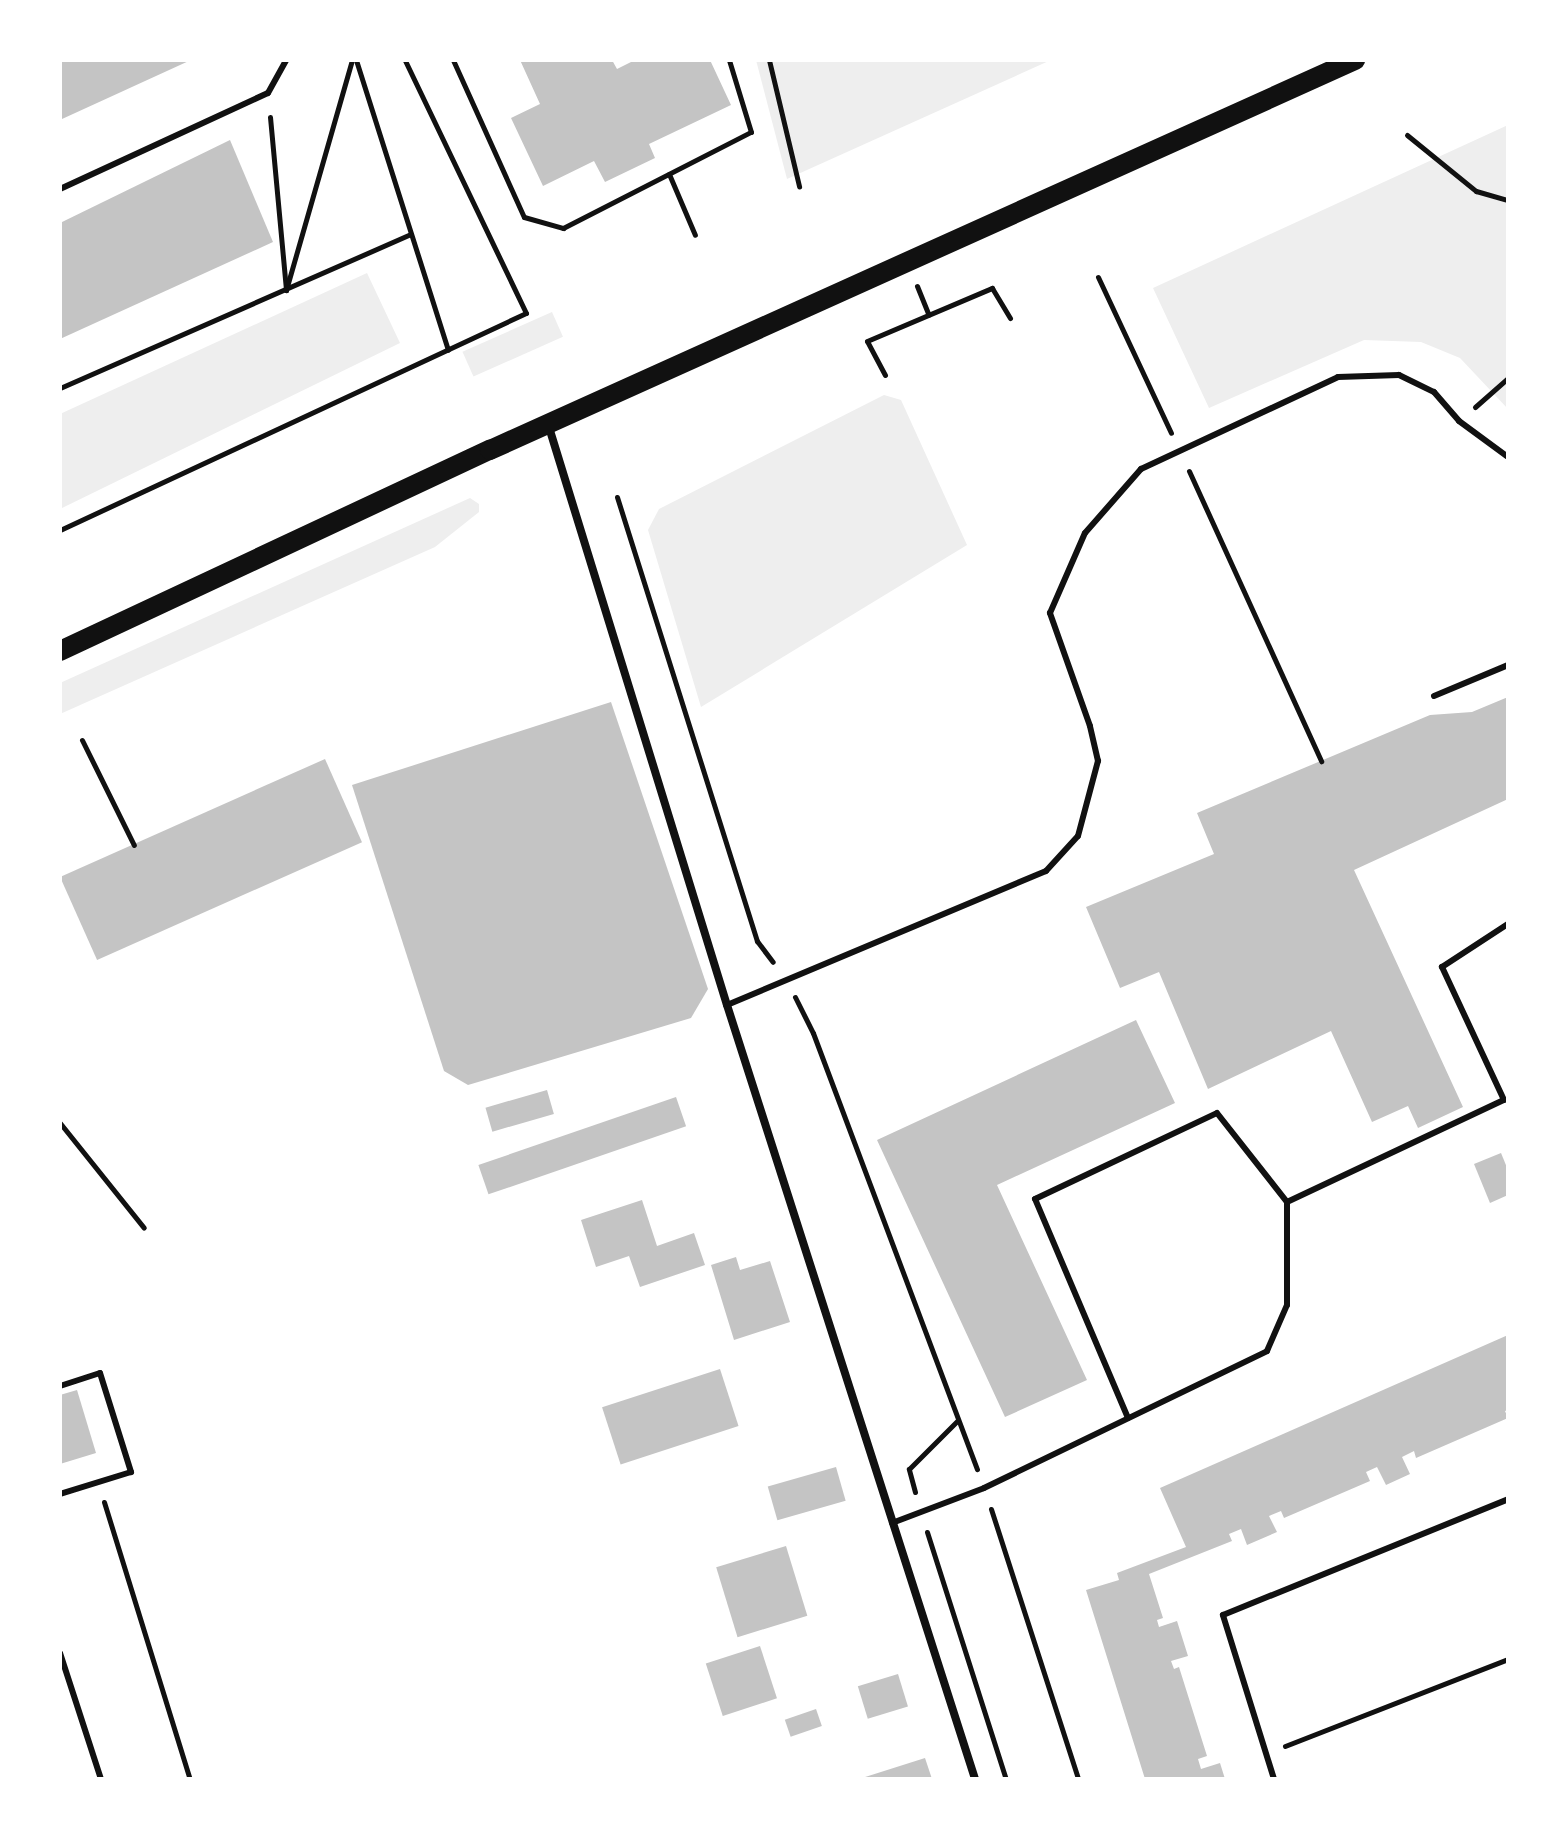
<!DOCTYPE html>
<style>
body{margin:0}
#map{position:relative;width:1568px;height:1839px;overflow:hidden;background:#fff;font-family:"Work Sans",sans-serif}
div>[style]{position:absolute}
.green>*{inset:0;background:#eee;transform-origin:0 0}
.building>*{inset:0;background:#c4c4c4;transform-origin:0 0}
.path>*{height:5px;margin:-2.5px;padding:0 2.5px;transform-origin:2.5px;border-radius:2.5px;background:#111}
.service>*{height:6px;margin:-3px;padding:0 3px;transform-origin:3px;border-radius:3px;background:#111}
.minor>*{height:8px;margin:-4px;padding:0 4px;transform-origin:4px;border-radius:4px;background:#111}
.primary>*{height:20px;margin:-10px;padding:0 10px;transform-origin:10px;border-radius:10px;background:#111}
span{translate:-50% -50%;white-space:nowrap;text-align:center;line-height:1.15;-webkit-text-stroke:6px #fff;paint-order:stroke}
.frame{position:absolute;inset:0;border:62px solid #fff;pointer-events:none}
</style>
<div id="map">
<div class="green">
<div style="clip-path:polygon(756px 60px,1051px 60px,787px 179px)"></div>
<div style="clip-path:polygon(1508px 125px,1508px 409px,1460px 358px,1421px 342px,1364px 340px,1209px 408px,1153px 288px)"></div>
<div style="clip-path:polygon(367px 273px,400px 343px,60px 509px,60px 414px)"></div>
<div style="left:552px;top:312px;width:27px;height:98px;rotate:66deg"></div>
<div style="clip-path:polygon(884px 395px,901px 400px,967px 545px,701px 707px,648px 530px,659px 509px)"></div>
<div style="clip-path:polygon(470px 498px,479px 504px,479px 512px,435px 547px,60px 714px,60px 683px)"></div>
</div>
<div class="building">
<div style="clip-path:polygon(60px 60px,191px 60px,62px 119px)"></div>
<div style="clip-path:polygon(520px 60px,612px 60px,617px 69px,635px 60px,710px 60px,731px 105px,649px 144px,655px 158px,605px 182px,594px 161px,543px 186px,511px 118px,540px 104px)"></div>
<div style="clip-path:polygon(230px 140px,273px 242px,60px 339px,60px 223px)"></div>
<div style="clip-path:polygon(1508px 697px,1508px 799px,1354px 870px,1463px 1107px,1418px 1128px,1408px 1106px,1372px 1122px,1331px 1031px,1208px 1089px,1159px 972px,1120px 988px,1086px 907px,1214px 854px,1197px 813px,1430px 715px,1472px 712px)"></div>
<div style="clip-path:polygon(611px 702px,708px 989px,691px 1018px,468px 1085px,444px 1071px,352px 785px)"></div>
<div style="left:325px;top:759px;width:91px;height:290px;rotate:66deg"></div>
<div style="clip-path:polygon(1136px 1020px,1175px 1103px,997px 1185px,1087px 1380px,1005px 1417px,877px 1140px)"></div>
<div style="left:547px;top:1090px;width:25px;height:64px;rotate:74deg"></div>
<div style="left:676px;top:1097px;width:31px;height:209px;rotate:71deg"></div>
<div style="clip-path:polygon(1501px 1153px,1508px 1170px,1508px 1195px,1490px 1203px,1474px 1164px)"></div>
<div style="clip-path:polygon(642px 1200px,657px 1246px,694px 1233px,705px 1265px,640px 1287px,629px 1256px,596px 1267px,581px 1220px)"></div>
<div style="clip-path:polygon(736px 1257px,740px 1270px,770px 1261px,790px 1322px,734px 1340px,711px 1265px)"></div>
<div style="clip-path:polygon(1508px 1335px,1508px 1410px,1505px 1411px,1508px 1418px,1416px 1458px,1414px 1451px,1402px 1457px,1410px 1474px,1386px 1485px,1377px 1467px,1366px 1472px,1370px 1481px,1284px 1518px,1281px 1511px,1269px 1516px,1277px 1532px,1247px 1545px,1241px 1529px,1229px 1534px,1232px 1541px,1149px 1574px,1163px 1618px,1157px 1620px,1159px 1627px,1177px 1621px,1188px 1656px,1171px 1661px,1174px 1669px,1179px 1667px,1207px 1756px,1198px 1759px,1201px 1769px,1220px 1763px,1225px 1779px,1145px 1779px,1086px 1590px,1119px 1580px,1117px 1573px,1186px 1547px,1160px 1488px)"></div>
<div style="left:720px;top:1369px;width:60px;height:124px;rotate:72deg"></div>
<div style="clip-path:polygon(77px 1390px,96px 1453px,60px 1464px,60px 1395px)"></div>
<div style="left:836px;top:1467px;width:35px;height:71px;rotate:74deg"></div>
<div style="left:786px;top:1546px;width:73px;height:73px;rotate:73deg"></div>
<div style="left:760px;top:1646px;width:55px;height:57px;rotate:72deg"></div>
<div style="left:898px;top:1674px;width:34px;height:42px;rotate:73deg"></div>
<div style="left:816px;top:1709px;width:18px;height:33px;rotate:71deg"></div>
<div style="clip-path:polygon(925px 1758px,932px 1779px,863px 1779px,862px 1778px)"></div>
</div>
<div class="path">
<div style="left:356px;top:60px;width:304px;rotate:72.4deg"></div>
<div style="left:453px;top:60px;width:172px;rotate:65.7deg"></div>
<div style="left:524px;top:217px;width:41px;rotate:15.8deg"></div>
<div style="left:563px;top:228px;width:211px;rotate:-27.1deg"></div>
<div style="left:751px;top:132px;width:75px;rotate:-107deg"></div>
<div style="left:769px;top:60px;width:130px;rotate:76.6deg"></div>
<div style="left:270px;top:117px;width:174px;rotate:84.7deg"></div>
<div style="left:286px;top:290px;width:239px;rotate:-74deg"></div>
<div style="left:1407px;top:135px;width:89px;rotate:39.1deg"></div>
<div style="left:1476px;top:191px;width:33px;rotate:16deg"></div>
<div style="left:669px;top:174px;width:66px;rotate:66.9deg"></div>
<div style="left:1098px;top:277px;width:172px;rotate:64.9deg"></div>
<div style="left:917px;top:286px;width:31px;rotate:68deg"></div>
<div style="left:885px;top:375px;width:38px;rotate:-118deg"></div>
<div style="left:867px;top:341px;width:136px;rotate:-23deg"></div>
<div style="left:992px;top:288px;width:35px;rotate:59deg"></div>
<div style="left:60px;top:388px;width:383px;rotate:-23.7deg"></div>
<div style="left:1475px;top:407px;width:44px;rotate:-41.3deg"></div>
<div style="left:1189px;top:471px;width:319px;rotate:65.5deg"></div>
<div style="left:617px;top:497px;width:466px;rotate:72.5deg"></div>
<div style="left:757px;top:941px;width:26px;rotate:53deg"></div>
<div style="left:60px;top:530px;width:514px;rotate:-24.97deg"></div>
<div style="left:526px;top:313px;width:280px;rotate:-115.6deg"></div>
<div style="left:82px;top:740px;width:117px;rotate:63.7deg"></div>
<div style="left:795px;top:997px;width:40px;rotate:63.4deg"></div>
<div style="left:813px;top:1033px;width:466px;rotate:69.4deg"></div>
<div style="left:60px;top:1123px;width:134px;rotate:51.3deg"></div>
<div style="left:915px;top:1492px;width:24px;rotate:-105deg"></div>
<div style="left:909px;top:1469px;width:69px;rotate:-45deg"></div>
<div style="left:104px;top:1502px;width:290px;rotate:72.8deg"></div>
<div style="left:991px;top:1509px;width:284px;rotate:72.1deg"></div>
<div style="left:927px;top:1532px;width:259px;rotate:72.3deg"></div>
<div style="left:1285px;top:1746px;width:239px;rotate:-21.3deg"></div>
</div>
<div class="service">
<div style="left:60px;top:189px;width:229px;rotate:-24.8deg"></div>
<div style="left:268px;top:93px;width:38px;rotate:-61deg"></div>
<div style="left:1434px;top:696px;width:80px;rotate:-22.7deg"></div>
<div style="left:727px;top:1005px;width:346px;rotate:-22.8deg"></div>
<div style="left:1046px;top:871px;width:47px;rotate:-47.6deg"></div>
<div style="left:1078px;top:836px;width:78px;rotate:-75.1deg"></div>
<div style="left:1098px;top:761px;width:36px;rotate:-103deg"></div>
<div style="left:1090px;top:726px;width:120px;rotate:-109.5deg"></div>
<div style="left:1050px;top:613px;width:87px;rotate:-66.4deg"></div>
<div style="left:1085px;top:533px;width:85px;rotate:-48.8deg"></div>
<div style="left:1141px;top:469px;width:217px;rotate:-25deg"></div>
<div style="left:1338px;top:377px;width:61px;rotate:-1.9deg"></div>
<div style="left:1399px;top:375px;width:39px;rotate:26deg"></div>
<div style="left:1434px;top:392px;width:38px;rotate:49deg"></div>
<div style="left:1459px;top:421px;width:61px;rotate:36.3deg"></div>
<div style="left:60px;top:1386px;width:42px;rotate:-18deg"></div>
<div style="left:100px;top:1373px;width:104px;rotate:72.6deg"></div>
<div style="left:131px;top:1472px;width:74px;rotate:162.8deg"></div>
<div style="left:1128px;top:1418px;width:238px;rotate:-113deg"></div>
<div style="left:1035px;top:1199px;width:201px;rotate:-25.3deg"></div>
<div style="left:1217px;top:1113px;width:113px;rotate:51.8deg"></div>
<div style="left:892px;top:1523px;width:98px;rotate:-20.8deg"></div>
<div style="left:984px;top:1488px;width:314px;rotate:-25.8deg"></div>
<div style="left:1267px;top:1351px;width:50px;rotate:-66.5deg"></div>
<div style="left:1287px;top:1305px;width:103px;rotate:-90deg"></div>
<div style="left:1287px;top:1202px;width:240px;rotate:-25.2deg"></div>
<div style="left:1504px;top:1100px;width:147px;rotate:-115deg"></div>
<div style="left:1442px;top:967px;width:79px;rotate:-33.1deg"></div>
<div style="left:60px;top:1653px;width:133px;rotate:72deg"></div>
<div style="left:1274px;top:1779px;width:172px;rotate:-107.3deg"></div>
<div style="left:1223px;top:1615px;width:308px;rotate:-22.1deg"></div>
</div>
<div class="minor">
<div style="left:548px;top:424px;width:608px;rotate:72.88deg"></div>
<div style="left:727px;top:1005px;width:813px;rotate:72.23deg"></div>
</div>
<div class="primary">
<div style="left:60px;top:651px;width:475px;rotate:-25.1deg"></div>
<div style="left:490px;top:450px;width:949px;rotate:-24.27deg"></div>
</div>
<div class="frame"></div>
</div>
